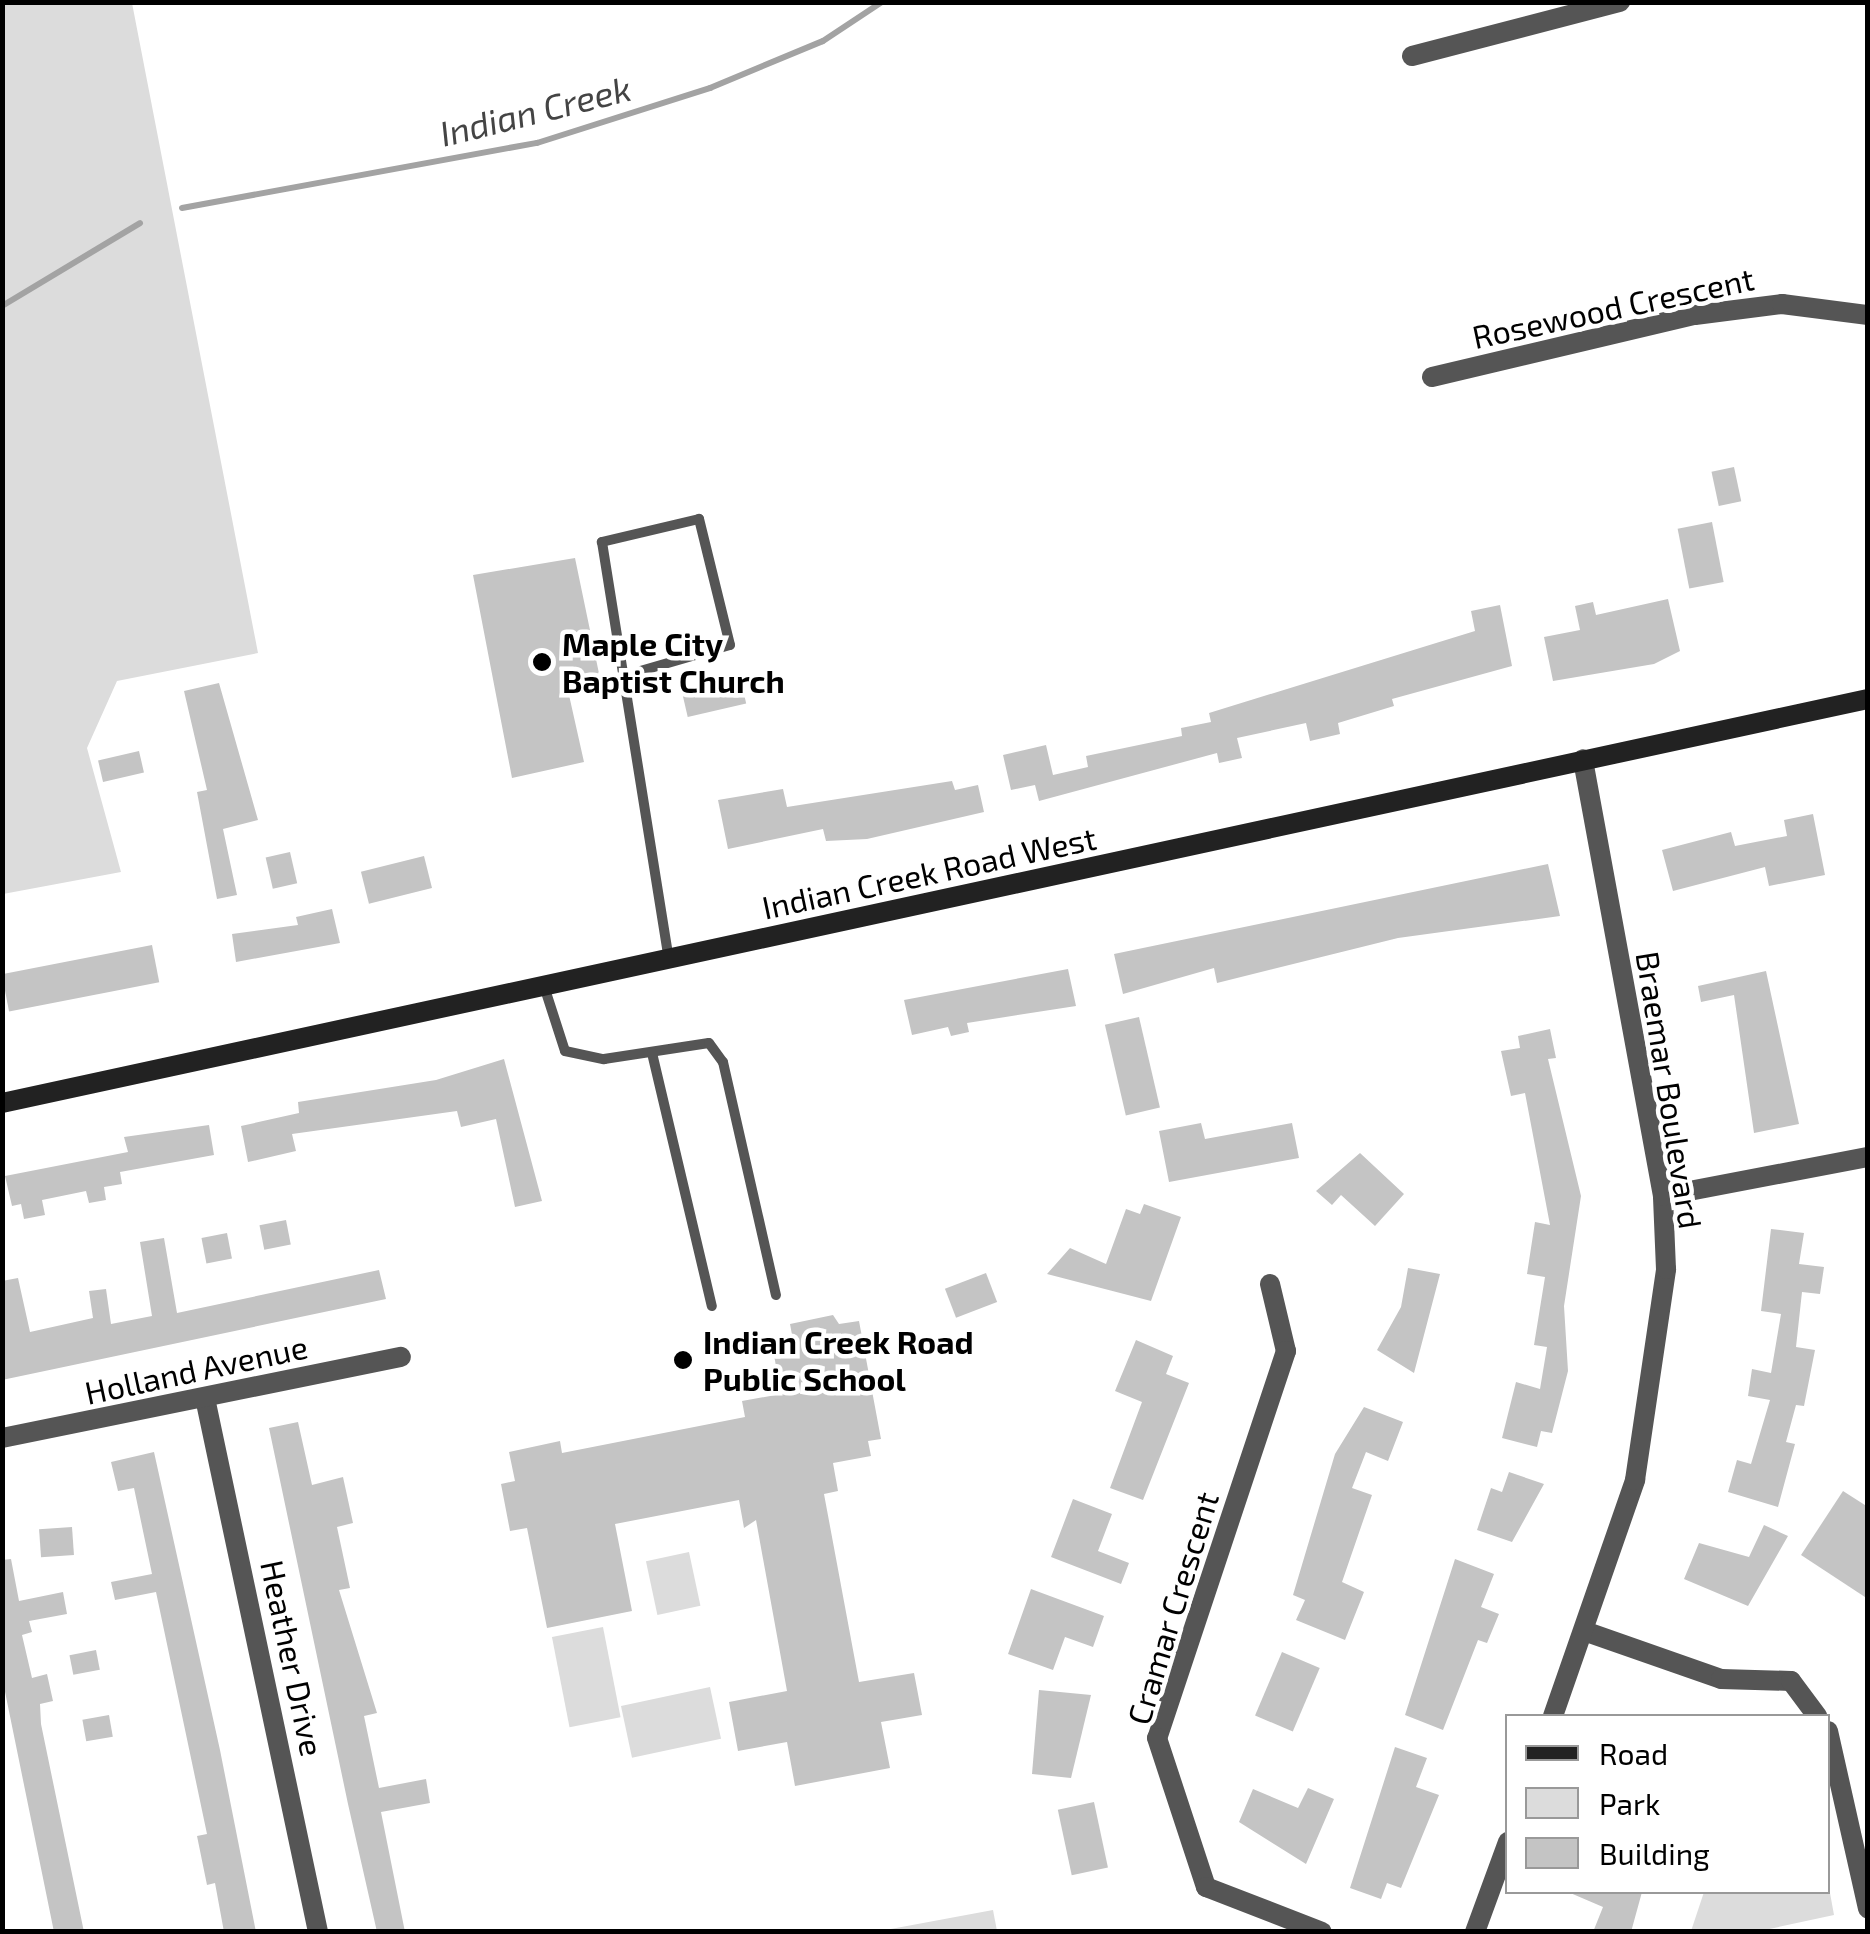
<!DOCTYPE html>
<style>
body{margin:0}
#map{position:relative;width:1870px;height:1934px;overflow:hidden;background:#fff;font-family:"Exo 2",sans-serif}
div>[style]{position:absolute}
.green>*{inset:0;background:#dcdcdc;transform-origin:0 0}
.stream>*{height:6px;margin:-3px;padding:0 3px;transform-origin:3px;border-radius:3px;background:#a3a3a3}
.building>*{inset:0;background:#c4c4c4;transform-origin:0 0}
.lane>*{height:10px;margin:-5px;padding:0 5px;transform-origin:5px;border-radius:5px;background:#555}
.street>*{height:20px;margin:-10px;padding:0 10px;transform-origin:10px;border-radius:10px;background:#555}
.secondary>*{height:20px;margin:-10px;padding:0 10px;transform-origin:10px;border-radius:10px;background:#222}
.dots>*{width:28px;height:28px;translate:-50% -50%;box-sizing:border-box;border:5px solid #fff;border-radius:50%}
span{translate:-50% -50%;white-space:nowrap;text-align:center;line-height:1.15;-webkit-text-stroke:9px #fff;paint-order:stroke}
.street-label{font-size:32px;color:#000}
.poi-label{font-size:32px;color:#000;font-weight:700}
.left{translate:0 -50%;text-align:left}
.water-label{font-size:35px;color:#444;font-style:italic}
.frame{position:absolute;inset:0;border:5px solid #000;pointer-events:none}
.legend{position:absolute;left:1505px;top:1714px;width:325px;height:180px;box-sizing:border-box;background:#fff;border:2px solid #999;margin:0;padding:12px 18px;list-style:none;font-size:30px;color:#000}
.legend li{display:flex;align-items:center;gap:20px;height:50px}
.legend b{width:50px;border:2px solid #999}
</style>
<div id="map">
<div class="green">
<div style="clip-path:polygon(3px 2px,132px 3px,258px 653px,117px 681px,87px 748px,121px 872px,3px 894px)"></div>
<div style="left:689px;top:1552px;width:55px;height:44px;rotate:78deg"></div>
<div style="left:603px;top:1627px;width:92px;height:52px;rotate:79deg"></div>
<div style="left:710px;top:1687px;width:53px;height:91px;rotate:78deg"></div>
<div style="clip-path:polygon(1828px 1882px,1834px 1915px,1760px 1931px,1691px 1931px,1704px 1892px,1828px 1892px)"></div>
<div style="clip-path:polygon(993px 1910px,997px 1931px,880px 1931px)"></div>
</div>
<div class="stream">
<div style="left:182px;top:208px;width:361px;rotate:-10.4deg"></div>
<div style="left:537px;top:143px;width:182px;rotate:-17.6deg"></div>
<div style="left:710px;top:88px;width:122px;rotate:-22.6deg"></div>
<div style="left:823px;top:41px;width:71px;rotate:-33.5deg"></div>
<div style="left:2px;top:306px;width:161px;rotate:-31deg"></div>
</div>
<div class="building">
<div style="left:1734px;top:467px;width:35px;height:23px;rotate:78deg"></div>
<div style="left:1712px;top:522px;width:61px;height:35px;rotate:79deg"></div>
<div style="clip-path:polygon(575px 558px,602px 688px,569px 695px,584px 762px,512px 778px,473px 575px)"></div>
<div style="clip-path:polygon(1668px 599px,1680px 651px,1654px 664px,1553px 681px,1544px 637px,1580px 630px,1575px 606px,1593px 602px,1596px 615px)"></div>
<div style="clip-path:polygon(1500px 605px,1512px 666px,1392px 699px,1394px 706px,1338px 723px,1340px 734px,1310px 741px,1306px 723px,1237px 738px,1242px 758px,1219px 763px,1217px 753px,1039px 801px,1035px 785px,1011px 790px,1003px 755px,1046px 745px,1053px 775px,1088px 767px,1086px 756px,1182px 736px,1181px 728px,1211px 722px,1209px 713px,1475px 631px,1471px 611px)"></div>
<div style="left:741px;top:681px;width:23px;height:60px;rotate:77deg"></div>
<div style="clip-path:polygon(219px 683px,258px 820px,223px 829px,237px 895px,217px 899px,197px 792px,207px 790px,184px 691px)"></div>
<div style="left:139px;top:751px;width:22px;height:42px;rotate:77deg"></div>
<div style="clip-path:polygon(952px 781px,955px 790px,978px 785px,984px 812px,867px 839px,826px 841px,823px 829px,728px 849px,718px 800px,783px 789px,787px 807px)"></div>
<div style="clip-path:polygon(1813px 814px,1825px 875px,1769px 886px,1765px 867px,1673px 891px,1662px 850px,1731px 832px,1735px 846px,1787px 836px,1784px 820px)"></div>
<div style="left:290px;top:852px;width:32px;height:25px;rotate:77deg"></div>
<div style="left:424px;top:856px;width:33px;height:65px;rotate:76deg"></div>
<div style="clip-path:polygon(1548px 864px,1560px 916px,1398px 938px,1217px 983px,1214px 968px,1123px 994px,1114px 954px)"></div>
<div style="clip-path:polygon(332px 909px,340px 943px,236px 962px,232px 934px,298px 925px,296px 917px)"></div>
<div style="left:152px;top:945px;width:38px;height:153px;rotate:79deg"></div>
<div style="clip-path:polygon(1068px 969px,1076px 1006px,967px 1023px,969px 1032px,951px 1036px,948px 1027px,912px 1035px,904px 1000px)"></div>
<div style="clip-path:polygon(1766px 971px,1799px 1124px,1754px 1133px,1734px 995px,1701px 1002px,1698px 986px)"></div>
<div style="left:1139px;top:1017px;width:93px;height:35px;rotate:77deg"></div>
<div style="clip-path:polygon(1550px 1029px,1556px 1058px,1548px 1059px,1581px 1196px,1564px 1306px,1568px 1371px,1552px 1433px,1541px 1431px,1537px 1447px,1502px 1438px,1516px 1382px,1540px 1389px,1547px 1347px,1534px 1345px,1545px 1277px,1527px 1274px,1535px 1222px,1550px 1225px,1525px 1093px,1511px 1096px,1501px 1051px,1520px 1048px,1518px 1036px)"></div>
<div style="clip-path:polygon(504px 1059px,542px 1201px,515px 1207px,496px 1119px,461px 1127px,457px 1111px,292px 1134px,296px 1151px,248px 1162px,241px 1126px,299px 1113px,298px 1102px,436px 1080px)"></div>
<div style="clip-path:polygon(1201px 1123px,1205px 1139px,1292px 1123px,1299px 1158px,1169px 1182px,1159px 1131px)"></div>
<div style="clip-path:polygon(209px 1125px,214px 1155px,120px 1172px,122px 1184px,104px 1187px,106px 1200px,89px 1203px,86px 1191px,42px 1200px,45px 1215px,24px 1219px,21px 1204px,12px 1206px,5px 1176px,128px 1152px,124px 1137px)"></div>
<div style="clip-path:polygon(1360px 1153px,1404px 1194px,1375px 1226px,1341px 1195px,1332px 1205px,1316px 1191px)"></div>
<div style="clip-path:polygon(1144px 1204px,1181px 1217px,1151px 1301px,1047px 1274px,1070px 1248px,1106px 1264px,1126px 1209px,1140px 1214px)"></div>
<div style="left:286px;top:1220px;width:25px;height:27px;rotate:79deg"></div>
<div style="clip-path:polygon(1771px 1229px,1804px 1233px,1799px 1264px,1824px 1267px,1820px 1294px,1802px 1292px,1796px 1347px,1815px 1350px,1804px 1406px,1796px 1405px,1786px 1442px,1795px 1444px,1778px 1507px,1728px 1492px,1737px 1460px,1751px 1464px,1770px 1400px,1748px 1396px,1752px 1369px,1771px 1373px,1781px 1314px,1761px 1311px)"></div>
<div style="left:227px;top:1233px;width:26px;height:26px;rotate:79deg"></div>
<div style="clip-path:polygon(164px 1238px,177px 1313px,379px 1270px,386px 1299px,2px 1380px,2px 1281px,18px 1278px,30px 1332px,93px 1318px,89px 1291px,106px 1289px,111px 1324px,152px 1316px,140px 1242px)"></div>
<div style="clip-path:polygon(1408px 1268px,1440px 1274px,1414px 1373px,1377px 1350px,1401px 1307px)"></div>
<div style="left:986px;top:1273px;width:31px;height:44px;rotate:69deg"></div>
<div style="clip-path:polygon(833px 1315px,839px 1324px,859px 1321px,881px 1439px,868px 1441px,871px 1456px,833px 1463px,838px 1491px,824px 1494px,859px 1682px,914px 1673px,922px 1715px,881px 1722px,890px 1768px,795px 1786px,787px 1742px,738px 1751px,729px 1702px,787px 1691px,756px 1520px,744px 1528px,739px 1500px,615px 1524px,632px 1611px,547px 1628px,527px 1528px,510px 1531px,501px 1484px,515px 1481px,509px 1452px,560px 1441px,562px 1453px,745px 1417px,742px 1401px,781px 1394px,772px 1344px,793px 1340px,790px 1324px)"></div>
<div style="clip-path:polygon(1136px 1340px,1173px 1356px,1166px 1374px,1189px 1383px,1143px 1500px,1110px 1488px,1142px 1402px,1115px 1391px)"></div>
<div style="clip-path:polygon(1364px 1407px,1403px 1422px,1388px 1461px,1366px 1452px,1352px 1488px,1372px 1495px,1342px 1582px,1364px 1592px,1345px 1640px,1296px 1620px,1305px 1600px,1293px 1595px,1335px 1454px)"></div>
<div style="clip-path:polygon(298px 1422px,312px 1485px,343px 1477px,353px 1523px,337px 1527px,350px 1588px,339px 1590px,377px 1713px,364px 1716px,379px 1788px,426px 1779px,430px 1803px,381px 1812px,405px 1932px,377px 1932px,348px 1804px,269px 1428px)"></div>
<div style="clip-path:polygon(154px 1452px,220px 1750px,256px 1932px,224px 1932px,215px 1883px,207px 1885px,197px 1836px,207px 1834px,156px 1592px,115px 1600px,111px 1582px,152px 1574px,134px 1488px,118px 1491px,111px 1462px)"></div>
<div style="clip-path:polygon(1509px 1472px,1544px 1484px,1512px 1542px,1477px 1530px,1491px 1488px,1502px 1492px)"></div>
<div style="clip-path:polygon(1843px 1491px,1868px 1507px,1868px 1599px,1801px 1555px)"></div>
<div style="clip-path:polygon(1073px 1499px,1112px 1514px,1098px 1551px,1129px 1563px,1121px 1584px,1051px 1557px)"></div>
<div style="clip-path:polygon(1764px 1525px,1788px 1536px,1748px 1606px,1684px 1579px,1699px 1543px,1749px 1557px)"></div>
<div style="left:72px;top:1527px;width:28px;height:33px;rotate:86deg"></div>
<div style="clip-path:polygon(11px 1559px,19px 1601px,63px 1592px,67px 1614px,29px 1621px,32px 1632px,22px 1635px,32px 1678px,47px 1674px,53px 1701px,40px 1704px,41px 1724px,84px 1932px,54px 1932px,2px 1677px,2px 1560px)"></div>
<div style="clip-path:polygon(1455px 1559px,1494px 1574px,1481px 1607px,1499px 1614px,1487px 1643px,1478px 1640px,1443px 1730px,1405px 1715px)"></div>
<div style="clip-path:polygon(1031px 1589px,1104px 1616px,1093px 1647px,1065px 1637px,1053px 1670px,1008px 1654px)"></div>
<div style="left:96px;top:1650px;width:20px;height:27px;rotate:79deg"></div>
<div style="left:1282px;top:1652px;width:41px;height:69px;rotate:23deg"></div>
<div style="clip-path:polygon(1039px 1690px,1091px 1695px,1071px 1778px,1032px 1774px)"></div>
<div style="left:109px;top:1715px;width:22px;height:27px;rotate:80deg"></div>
<div style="clip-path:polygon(1395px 1747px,1427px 1758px,1416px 1787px,1439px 1795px,1401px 1888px,1387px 1883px,1381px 1899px,1350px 1888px)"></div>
<div style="clip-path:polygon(1308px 1788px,1334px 1799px,1306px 1864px,1239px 1822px,1253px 1789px,1298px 1808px)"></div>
<div style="left:1094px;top:1802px;width:67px;height:37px;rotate:78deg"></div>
<div style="clip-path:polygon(1568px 1892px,1642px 1892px,1631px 1932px,1593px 1932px,1603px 1907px)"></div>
</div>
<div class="lane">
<div style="left:630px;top:674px;width:104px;rotate:-16.2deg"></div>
<div style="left:730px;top:645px;width:130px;rotate:-103.8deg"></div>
<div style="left:699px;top:519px;width:100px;rotate:166.7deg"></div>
<div style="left:602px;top:542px;width:421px;rotate:80.9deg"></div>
<div style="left:544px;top:986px;width:68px;rotate:72.1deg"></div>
<div style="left:565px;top:1051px;width:40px;rotate:12deg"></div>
<div style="left:604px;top:1059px;width:106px;rotate:-8.7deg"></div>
<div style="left:709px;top:1043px;width:24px;rotate:54deg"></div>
<div style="left:723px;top:1062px;width:239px;rotate:77.2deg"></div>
<div style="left:652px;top:1053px;width:260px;rotate:76.7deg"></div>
</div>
<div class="street">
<div style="left:1412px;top:56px;width:215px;rotate:-14.6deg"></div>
<div style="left:1432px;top:377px;width:270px;rotate:-13.3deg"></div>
<div style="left:1695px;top:315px;width:88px;rotate:-7.2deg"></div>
<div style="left:1782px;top:304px;width:87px;rotate:7.3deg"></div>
<div style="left:1663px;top:1196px;width:209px;rotate:-10.8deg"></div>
<div style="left:1270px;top:1284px;width:69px;rotate:76.6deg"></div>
<div style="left:1286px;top:1351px;width:408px;rotate:108.4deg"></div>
<div style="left:1157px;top:1738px;width:157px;rotate:71.8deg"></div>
<div style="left:1206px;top:1887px;width:124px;rotate:21.2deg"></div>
<div style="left:205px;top:1398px;width:546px;rotate:78.05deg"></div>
<div style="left:2px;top:1438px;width:407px;rotate:-11.5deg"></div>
<div style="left:1584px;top:1631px;width:145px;rotate:19.3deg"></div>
<div style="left:1721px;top:1679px;width:70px;rotate:1.6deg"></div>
<div style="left:1791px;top:1681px;width:44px;rotate:53.4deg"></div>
<div style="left:1553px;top:1716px;width:250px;rotate:-70.8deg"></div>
<div style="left:1635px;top:1480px;width:213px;rotate:-81.6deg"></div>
<div style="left:1666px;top:1269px;width:73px;rotate:-92.4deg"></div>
<div style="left:1663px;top:1196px;width:444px;rotate:-100.4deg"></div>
<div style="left:1828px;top:1731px;width:182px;rotate:77.3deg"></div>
<div style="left:1475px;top:1932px;width:96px;rotate:-69.9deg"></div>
</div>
<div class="secondary">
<div style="left:2px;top:1103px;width:1909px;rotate:-12.22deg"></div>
</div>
<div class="dots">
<div style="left:542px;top:662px;background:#000"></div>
<div style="left:683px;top:1360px;background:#000"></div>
</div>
<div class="street-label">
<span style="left:1613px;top:307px;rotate:-12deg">Rosewood Crescent</span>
<span style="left:929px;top:872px;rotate:-12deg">Indian Creek Road West</span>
<span style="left:1670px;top:1090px;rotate:81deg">Braemar Boulevard</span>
<span style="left:196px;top:1369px;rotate:-12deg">Holland Avenue</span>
<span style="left:1172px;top:1608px;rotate:-73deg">Cramar Crescent</span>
<span style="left:293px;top:1658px;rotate:78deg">Heather Drive</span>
</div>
<div class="poi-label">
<span class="left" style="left:562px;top:662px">Maple City<br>Baptist Church</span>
<span class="left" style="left:703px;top:1360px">Indian Creek Road<br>Public School</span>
</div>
<div class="water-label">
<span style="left:535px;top:110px;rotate:-14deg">Indian Creek</span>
</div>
<div class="frame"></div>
<ul class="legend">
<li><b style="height:12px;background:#222"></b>Road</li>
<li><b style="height:28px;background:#dcdcdc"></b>Park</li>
<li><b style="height:28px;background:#c4c4c4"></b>Building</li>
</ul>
</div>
